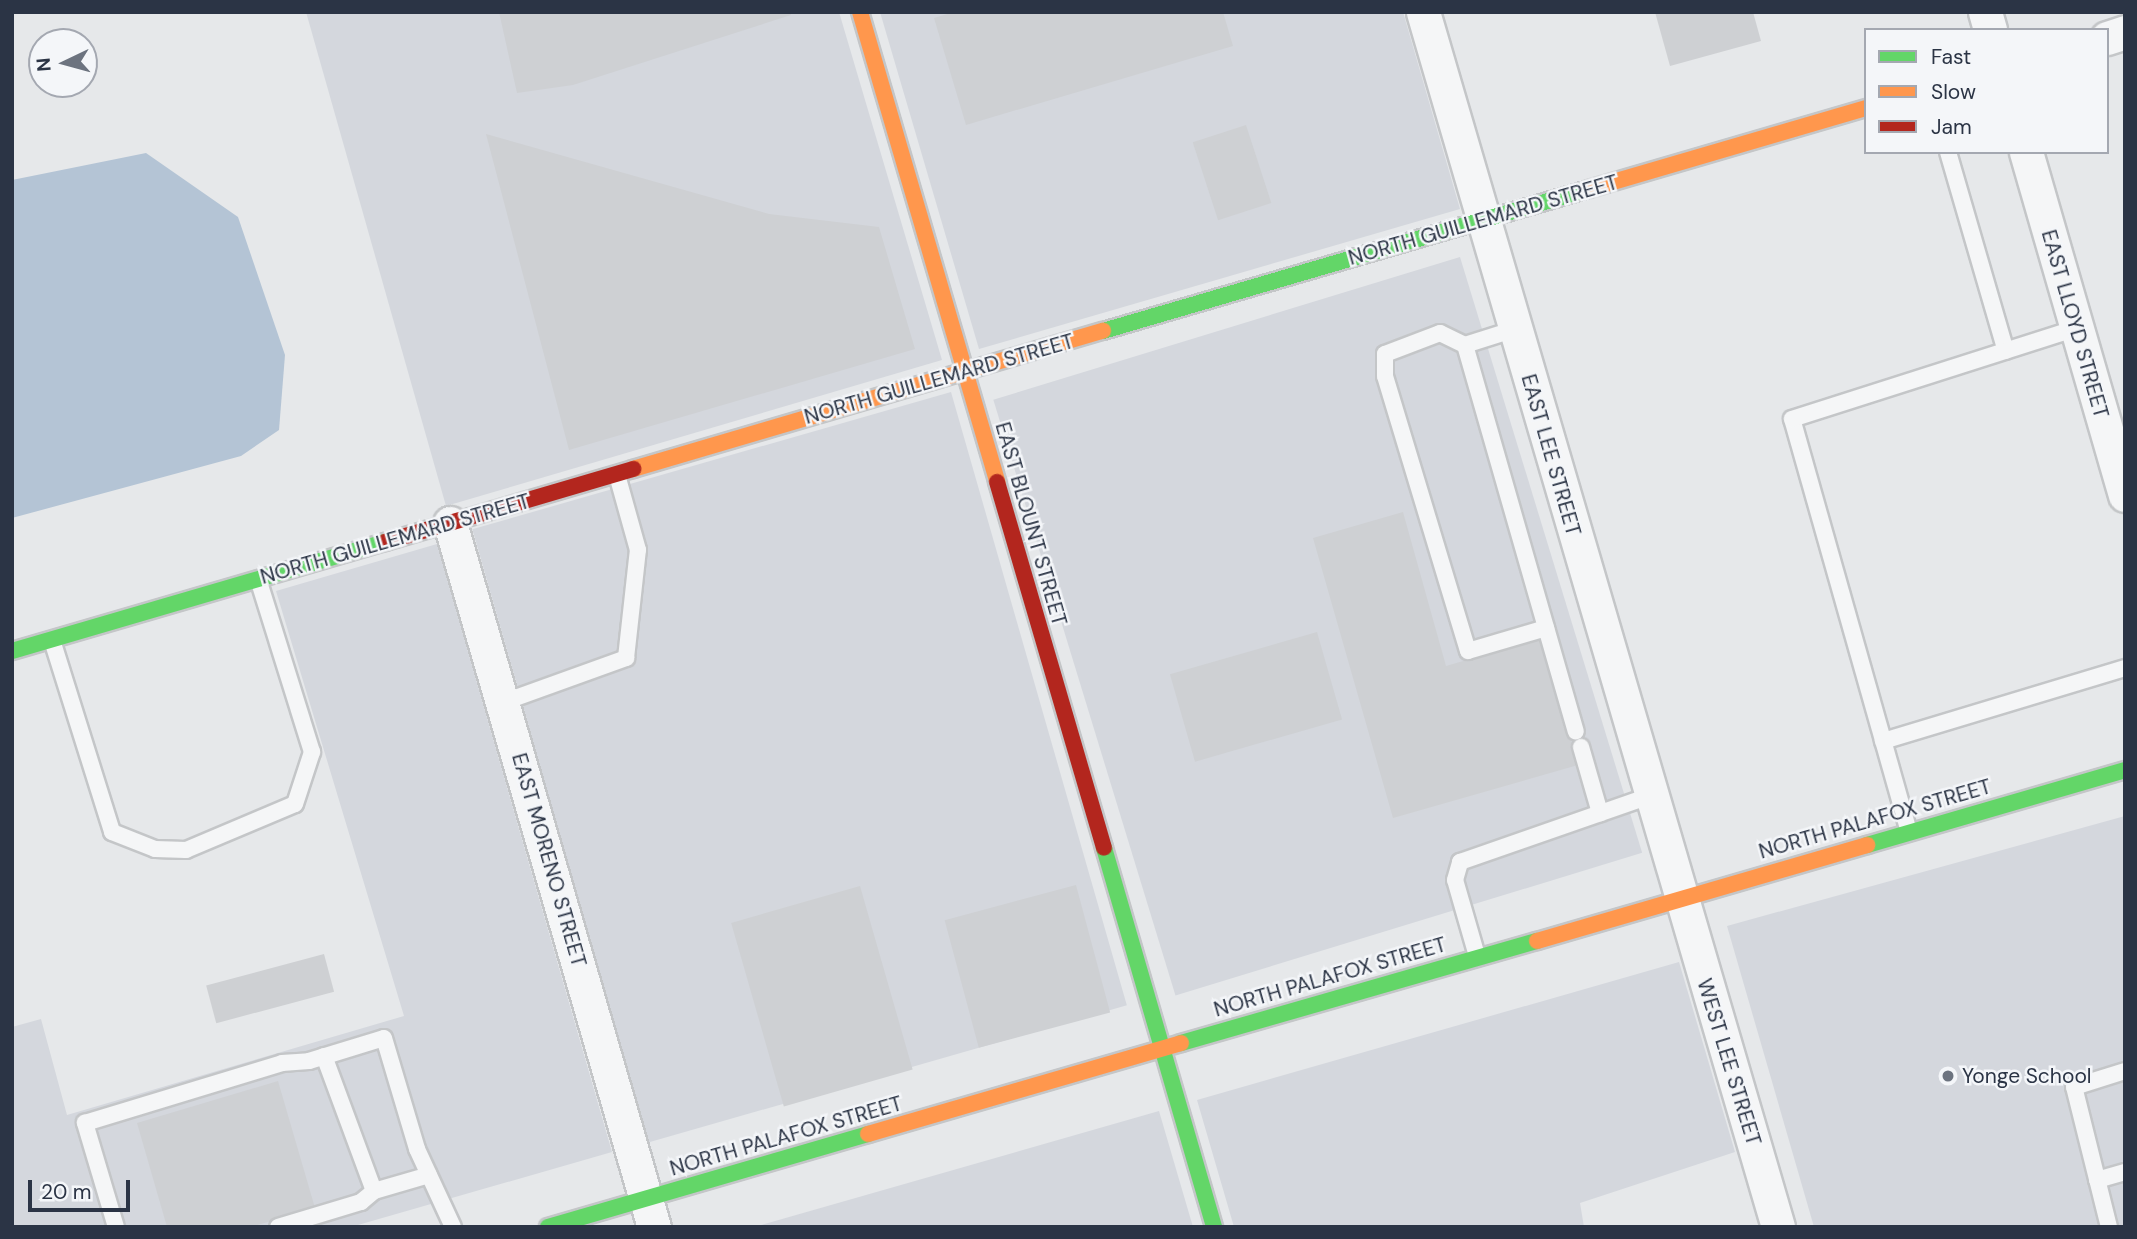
<!DOCTYPE html>
<style>
body{margin:0}
#map{position:relative;width:2137px;height:1239px;overflow:hidden;background:#e6e8ea;font-family:"DM Sans",sans-serif}
div>[style]{position:absolute}
.built>*{inset:0;background:#d4d7dd;transform-origin:0 0}
.water>*{inset:0;background:#b4c4d5}
.building>*{inset:0;background:#ced0d3;transform-origin:0 0}
.roads{filter:drop-shadow(2px 0 #c4c6c8) drop-shadow(-2px 0 #c4c6c8) drop-shadow(0 2px #c4c6c8) drop-shadow(0 -2px #c4c6c8)}
.lane>*{height:16px;margin:-8px;padding:0 8px;transform-origin:8px;border-radius:8px;background:#f5f6f7}
.street>*{height:33px;margin:-16.5px;padding:0 16.5px;transform-origin:16.5px;border-radius:16.5px;background:#f5f6f7}
.fast>*{height:16px;margin:-8px;padding:0 8px;transform-origin:8px;border-radius:8px;background:#63d668}
.slow>*{height:16px;margin:-8px;padding:0 8px;transform-origin:8px;border-radius:8px;background:#ff974d}
.jam>*{height:16px;margin:-8px;padding:0 8px;transform-origin:8px;border-radius:8px;background:#b3261e}
.dots>*{width:19px;height:19px;translate:-50% -50%;box-sizing:border-box;border:4px solid #f4f6f9;border-radius:50%}
span{translate:-50% -50%;white-space:nowrap;text-align:center;line-height:1.15;-webkit-text-stroke:5px #f4f6f9;paint-order:stroke}
.street-label{font-size:21px;color:#2b3445}
.poi-label{font-size:21px;color:#2b3445}
.left{translate:0 -50%;text-align:left}
.frame{position:absolute;inset:0;border:14px solid #2b3445;pointer-events:none}
.legend{position:absolute;left:1864px;top:28px;width:245px;height:126px;box-sizing:border-box;background:#f4f6f9;border:2px solid #a4a8b1;margin:0;padding:9px 12px;list-style:none;font-size:21px;color:#2b3445}
.legend li{display:flex;align-items:center;gap:14px;height:35px}
.legend b{width:35px;border:2px solid #a4a8b1}
.north{position:absolute;left:28px;top:28px;width:70px;height:70px;box-sizing:border-box;background:#f4f6f9;border:2px solid #a4a8b1;border-radius:50%;rotate:265deg;font-size:19px;font-weight:700;line-height:28px;text-align:center;color:#2b3445}
.north::after{content:'';display:block;margin:auto;width:24px;height:32px;background:#6c737f;clip-path:polygon(50% 0,100% 100%,50% 72%,0 100%)}
.scale{position:absolute;left:28px;top:1180px;width:102px;height:32px;box-sizing:border-box;border:4px solid #2b3445;border-top:0;padding-left:9px;font-size:21px;line-height:24px;white-space:nowrap;color:#2b3445;-webkit-text-stroke:5px #f4f6f9;paint-order:stroke}
</style>
<div id="map">
<div class="built">
<div style="clip-path:polygon(306px 12px,839px 12px,942px 360px,446px 506px)"></div>
<div style="clip-path:polygon(880px 12px,1403px 12px,1460px 209px,979px 349px)"></div>
<div style="left:1460px;top:257px;width:623px;height:488px;rotate:73deg"></div>
<div style="left:951px;top:392px;width:638px;height:498px;rotate:74deg"></div>
<div style="clip-path:polygon(437px 544px,612px 1152px,351px 1227px,12px 1227px,12px 1027px,41px 1019px,67px 1115px,404px 1016px,276px 591px)"></div>
<div style="clip-path:polygon(2125px 816px,2125px 1227px,1814px 1227px,1727px 926px)"></div>
<div style="clip-path:polygon(1679px 962px,1735px 1152px,1580px 1203px,1584px 1227px,1234px 1227px,1197px 1100px)"></div>
<div style="clip-path:polygon(1159px 1111px,1193px 1227px,754px 1227px)"></div>
</div>
<div class="water">
<div style="clip-path:polygon(146px 153px,238px 217px,285px 355px,279px 430px,241px 456px,12px 518px,12px 180px)"></div>
</div>
<div class="building">
<div style="clip-path:polygon(499px 12px,790px 12px,791px 15px,573px 85px,517px 93px)"></div>
<div style="clip-path:polygon(954px 12px,1223px 12px,1233px 46px,966px 125px,934px 18px)"></div>
<div style="clip-path:polygon(1655px 12px,1753px 12px,1761px 41px,1670px 66px)"></div>
<div style="left:1246px;top:125px;width:82px;height:56px;rotate:72deg"></div>
<div style="clip-path:polygon(486px 134px,769px 214px,879px 227px,915px 349px,569px 450px)"></div>
<div style="clip-path:polygon(1403px 512px,1446px 666px,1542px 638px,1578px 765px,1393px 818px,1313px 538px)"></div>
<div style="left:1317px;top:632px;width:91px;height:153px;rotate:74deg"></div>
<div style="left:1076px;top:885px;width:132px;height:136px;rotate:75deg"></div>
<div style="left:860px;top:886px;width:191px;height:134px;rotate:74deg"></div>
<div style="left:324px;top:954px;width:39px;height:122px;rotate:75deg"></div>
<div style="clip-path:polygon(278px 1081px,315px 1208px,251px 1227px,167px 1227px,137px 1123px)"></div>
</div>
<div class="roads">
<div class="lane">
<div style="left:1948px;top:152px;width:207px;rotate:73.8deg"></div>
<div style="left:1465px;top:345px;width:52px;rotate:-17.7deg"></div>
<div style="left:1546px;top:628px;width:81px;rotate:163.6deg"></div>
<div style="left:1468px;top:651px;width:287px;rotate:-106.8deg"></div>
<div style="left:1385px;top:376px;width:22px;rotate:-90deg"></div>
<div style="left:1385px;top:354px;width:59px;rotate:-20.9deg"></div>
<div style="left:1440px;top:333px;width:28px;rotate:26deg"></div>
<div style="left:1465px;top:345px;width:402px;rotate:74deg"></div>
<div style="left:52px;top:640px;width:201px;rotate:72.6deg"></div>
<div style="left:112px;top:832px;width:46px;rotate:21.6deg"></div>
<div style="left:155px;top:849px;width:31px;rotate:2deg"></div>
<div style="left:186px;top:850px;width:118px;rotate:-22.9deg"></div>
<div style="left:295px;top:804px;width:55px;rotate:-71.9deg"></div>
<div style="left:312px;top:752px;width:181px;rotate:-107.3deg"></div>
<div style="left:504px;top:702px;width:130px;rotate:-19.8deg"></div>
<div style="left:626px;top:658px;width:109px;rotate:-83.7deg"></div>
<div style="left:638px;top:550px;width:78px;rotate:-105.6deg"></div>
<div style="left:1883px;top:741px;width:253px;rotate:-16.8deg"></div>
<div style="left:1581px;top:747px;width:69px;rotate:73.9deg"></div>
<div style="left:1909px;top:832px;width:429px;rotate:-105.8deg"></div>
<div style="left:1792px;top:419px;width:299px;rotate:-17.7deg"></div>
<div style="left:1477px;top:956px;width:79px;rotate:-106.1deg"></div>
<div style="left:1455px;top:880px;width:19px;rotate:-74deg"></div>
<div style="left:1460px;top:862px;width:201px;rotate:-19.2deg"></div>
<div style="left:2097px;top:1180px;width:29px;rotate:-16deg"></div>
<div style="left:374px;top:1191px;width:57px;rotate:-16.2deg"></div>
<div style="left:116px;top:1227px;width:109px;rotate:-106.6deg"></div>
<div style="left:85px;top:1123px;width:206px;rotate:-16.9deg"></div>
<div style="left:282px;top:1063px;width:27px;rotate:-4deg"></div>
<div style="left:309px;top:1061px;width:78px;rotate:-17deg"></div>
<div style="left:384px;top:1038px;width:116px;rotate:73.4deg"></div>
<div style="left:417px;top:1149px;width:86px;rotate:65.2deg"></div>
<div style="left:278px;top:1227px;width:87px;rotate:-16.8deg"></div>
<div style="left:361px;top:1202px;width:17px;rotate:-40deg"></div>
<div style="left:374px;top:1191px;width:144px;rotate:-110.3deg"></div>
<div style="left:2109px;top:1227px;width:144px;rotate:-104deg"></div>
<div style="left:2074px;top:1087px;width:53px;rotate:-17.4deg"></div>
</div>
<div class="street">
<div style="left:1423px;top:12px;width:1266px;rotate:73.71deg"></div>
<div style="left:1985px;top:12px;width:19px;rotate:74deg"></div>
<div style="left:2107px;top:38px;width:19px;rotate:-18deg"></div>
<div style="left:2026px;top:152px;width:357px;rotate:73.9deg"></div>
<div style="left:450px;top:523px;width:733px;rotate:73.84deg"></div>
</div>
<div class="fast">
<div style="left:1103px;top:331px;width:506px;rotate:-16.29deg"></div>
<div style="left:12px;top:651px;width:389px;rotate:-16.3deg"></div>
<div style="left:1867px;top:845px;width:269px;rotate:-16.2deg"></div>
<div style="left:1104px;top:848px;width:395px;rotate:73.8deg"></div>
<div style="left:1181px;top:1043px;width:370px;rotate:-16deg"></div>
<div style="left:548px;top:1227px;width:333px;rotate:-16.2deg"></div>
</div>
<div class="slow">
<div style="left:860px;top:12px;width:490px;rotate:73.7deg"></div>
<div style="left:1589px;top:189px;width:289px;rotate:-16.3deg"></div>
<div style="left:633px;top:469px;width:490px;rotate:-16.4deg"></div>
<div style="left:1537px;top:941px;width:344px;rotate:-16.2deg"></div>
<div style="left:868px;top:1134px;width:326px;rotate:-16.2deg"></div>
</div>
<div class="jam">
<div style="left:997px;top:482px;width:381px;rotate:73.7deg"></div>
<div style="left:385px;top:542px;width:259px;rotate:-16.4deg"></div>
</div>
</div>
<div class="dots">
<div style="left:1948px;top:1076px;background:#6c737f"></div>
</div>
<div class="street-label">
<span style="left:1483px;top:220px;rotate:-16deg">NORTH GUILLEMARD STREET</span>
<span style="left:2075px;top:324px;rotate:74deg">EAST LLOYD STREET</span>
<span style="left:939px;top:379px;rotate:-16deg">NORTH GUILLEMARD STREET</span>
<span style="left:1551px;top:455px;rotate:74deg">EAST LEE STREET</span>
<span style="left:1031px;top:524px;rotate:74deg">EAST BLOUNT STREET</span>
<span style="left:395px;top:539px;rotate:-16deg">NORTH GUILLEMARD STREET</span>
<span style="left:1875px;top:819px;rotate:-16deg">NORTH PALAFOX STREET</span>
<span style="left:549px;top:860px;rotate:74deg">EAST MORENO STREET</span>
<span style="left:1330px;top:977px;rotate:-16deg">NORTH PALAFOX STREET</span>
<span style="left:1729px;top:1062px;rotate:73deg">WEST LEE STREET</span>
<span style="left:786px;top:1136px;rotate:-16deg">NORTH PALAFOX STREET</span>
</div>
<div class="poi-label">
<span class="left" style="left:1962px;top:1076px">Yonge School</span>
</div>
<div class="frame"></div>
<ul class="legend">
<li><b style="height:9px;background:#63d668"></b>Fast</li>
<li><b style="height:9px;background:#ff974d"></b>Slow</li>
<li><b style="height:9px;background:#b3261e"></b>Jam</li>
</ul>
<div class="north">N</div>
<div class="scale">20 m</div>
</div>
